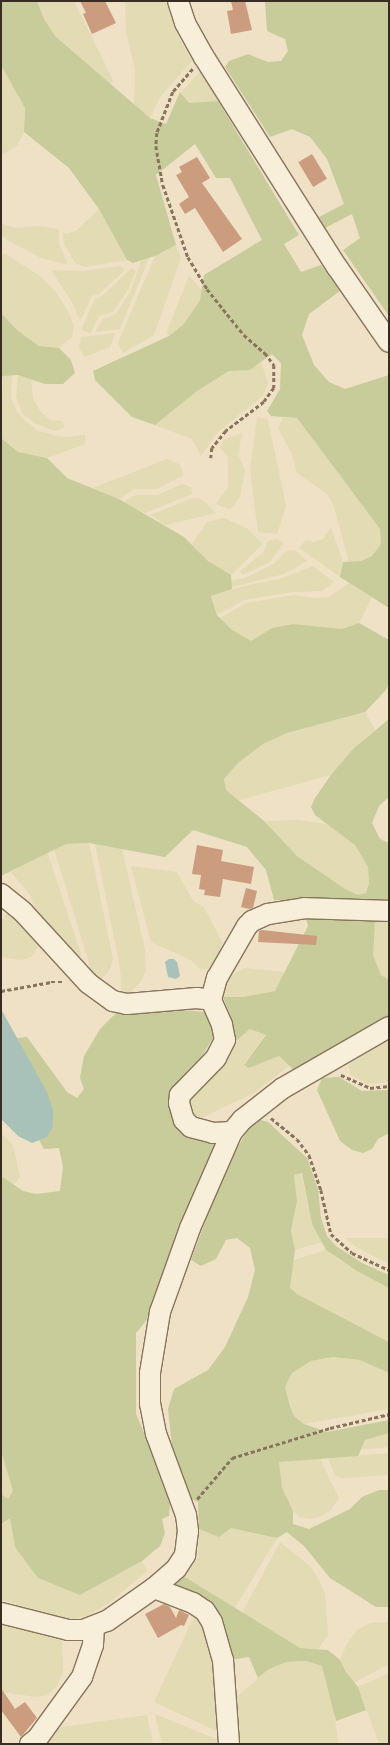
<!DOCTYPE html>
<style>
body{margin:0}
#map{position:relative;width:390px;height:1745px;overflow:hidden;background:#eee1c6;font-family:Bitter,serif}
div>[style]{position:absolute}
.farmland>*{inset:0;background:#e3dbb4}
.green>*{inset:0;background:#c7cc9a}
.water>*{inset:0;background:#a8c1b9}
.building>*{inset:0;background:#cb9c7d;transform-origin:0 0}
.path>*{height:2.5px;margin-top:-1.25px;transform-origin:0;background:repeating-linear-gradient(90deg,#89735c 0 4px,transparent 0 6.5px)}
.roads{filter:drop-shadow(1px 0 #89735c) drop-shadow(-1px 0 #89735c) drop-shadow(0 1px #89735c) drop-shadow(0 -1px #89735c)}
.minor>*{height:20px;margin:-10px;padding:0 10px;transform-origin:10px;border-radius:10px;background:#f8efda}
span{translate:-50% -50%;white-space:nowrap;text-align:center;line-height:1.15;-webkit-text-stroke:5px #f5ecd6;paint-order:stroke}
.frame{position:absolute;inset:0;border:2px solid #392c20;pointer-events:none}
</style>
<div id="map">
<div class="farmland">
<div style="clip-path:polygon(37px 1px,74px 1px,114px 82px,110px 84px,55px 36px,44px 19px)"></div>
<div style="clip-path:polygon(125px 1px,166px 1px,176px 32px,192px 61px,160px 97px,150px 118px,134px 105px,135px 69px,126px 33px)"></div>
<div style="clip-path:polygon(1px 65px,25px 108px,24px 132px,17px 146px,1px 155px)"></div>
<div style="clip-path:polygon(200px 72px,218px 101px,189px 103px,181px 92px)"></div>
<div style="clip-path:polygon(99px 209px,127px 260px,85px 267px,75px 263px,64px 244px,62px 232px,67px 234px,77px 230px)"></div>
<div style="clip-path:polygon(1px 224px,16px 228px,38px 226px,59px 229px,59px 244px,68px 265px,41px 258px,7px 240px,1px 235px)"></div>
<div style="clip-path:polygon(176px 245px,181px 258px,154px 335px,123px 353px,118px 343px,155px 256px)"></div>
<div style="clip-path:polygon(4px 253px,40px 276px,55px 291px,69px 313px,74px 326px,72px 337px,59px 348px,39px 346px,17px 330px,1px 313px,1px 256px)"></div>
<div style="clip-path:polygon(149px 258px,120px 329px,95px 332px,103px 319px,116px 314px,130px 292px,141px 261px)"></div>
<div style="clip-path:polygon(120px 266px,125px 270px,99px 294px,92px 296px,80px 321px,72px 302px,51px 270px,82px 271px)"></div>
<div style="clip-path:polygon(132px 268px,136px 271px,128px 290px,113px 312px,99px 316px,91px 333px,81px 330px,95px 299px,102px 296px)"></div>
<div style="clip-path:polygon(189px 276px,202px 290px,200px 300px,184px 324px,169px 336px,167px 331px)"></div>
<div style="clip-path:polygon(115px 333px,110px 347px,84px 357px,79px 347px,81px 337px)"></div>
<div style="clip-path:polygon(261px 362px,268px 383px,263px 396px,218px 432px,201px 456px,192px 439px,155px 425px,197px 391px,229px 371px,250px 370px)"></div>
<div style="clip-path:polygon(18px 375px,31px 379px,33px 398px,40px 411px,50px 420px,62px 421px,65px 427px,55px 431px,34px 423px,23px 414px,16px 397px)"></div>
<div style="clip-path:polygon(3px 376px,12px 376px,11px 397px,17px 412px,25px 420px,38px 431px,62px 437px,85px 435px,85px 444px,47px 458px,18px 452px,1px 438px)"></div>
<div style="clip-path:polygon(257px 417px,268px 420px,286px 506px,277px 534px,258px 532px,250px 471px)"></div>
<div style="clip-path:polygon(283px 418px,297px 418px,380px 529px,381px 544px,372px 556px,361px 561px,349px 562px,333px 504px,327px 494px,297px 473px,292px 454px,278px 428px)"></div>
<div style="clip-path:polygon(242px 433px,238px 455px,245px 470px,240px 497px,230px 510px,216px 504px,228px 487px,228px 458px,220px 447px,225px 439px)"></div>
<div style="clip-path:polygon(167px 459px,179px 464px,184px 475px,157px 489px,135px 489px,119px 499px,93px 488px)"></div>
<div style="clip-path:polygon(182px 484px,191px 487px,192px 494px,145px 513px,124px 502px,135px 495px,158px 495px)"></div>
<div style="clip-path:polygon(193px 498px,201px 499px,216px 513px,166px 525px,150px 515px)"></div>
<div style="clip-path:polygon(224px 518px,248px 529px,263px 544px,231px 575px,208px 561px,192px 544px,207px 522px)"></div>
<div style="clip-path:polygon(331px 527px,343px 562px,340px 577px,299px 548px,306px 540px,314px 542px,323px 539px)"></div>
<div style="clip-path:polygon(277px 539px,284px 543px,270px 562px,243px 575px,240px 571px,263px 553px,268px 541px)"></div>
<div style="clip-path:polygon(295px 550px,307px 561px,284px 574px,232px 587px,231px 580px,245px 578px,274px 564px,286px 551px)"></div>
<div style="clip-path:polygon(313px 566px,334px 582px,322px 591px,293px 592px,244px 600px,217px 615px,211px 596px,232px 589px,283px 578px)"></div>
<div style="clip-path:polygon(349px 583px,372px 597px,359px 623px,342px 629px,293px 624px,272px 628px,251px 642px,232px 630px,220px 618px,246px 603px,294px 595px,315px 598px,329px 597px)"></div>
<div style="clip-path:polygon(365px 712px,375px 730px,353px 749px,331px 775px,239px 800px,226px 790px,224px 779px,238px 763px,263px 744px,287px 733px)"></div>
<div style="clip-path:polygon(297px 820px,328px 824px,355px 845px,368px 867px,369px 884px,367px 893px,358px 895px,343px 888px,297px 856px,264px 821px)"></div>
<div style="clip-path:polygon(89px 843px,113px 959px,110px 969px,100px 981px,93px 976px,54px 849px,66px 844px)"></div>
<div style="clip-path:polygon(95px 844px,122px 849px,145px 950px,146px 971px,140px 983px,129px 993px,122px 992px,120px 968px)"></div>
<div style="clip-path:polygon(47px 851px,81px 954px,77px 960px,37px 915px,30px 895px,11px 872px)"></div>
<div style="clip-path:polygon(131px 866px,177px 872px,194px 902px,204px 907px,222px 942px,220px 956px,213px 968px,201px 970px,192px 961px,151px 942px)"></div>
<div style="clip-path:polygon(7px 914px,14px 916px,39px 946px,31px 957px,22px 960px,1px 957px,1px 920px)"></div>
<div style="clip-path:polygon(375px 922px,389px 922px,389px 980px,381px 975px,373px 955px)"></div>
<div style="clip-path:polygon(245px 968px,285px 972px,275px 991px,243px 997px,223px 997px,225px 983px,234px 974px)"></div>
<div style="clip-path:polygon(250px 1029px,266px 1034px,244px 1064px,249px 1068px,279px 1056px,289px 1066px,254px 1093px,201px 1118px,192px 1113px,189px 1094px,224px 1058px,236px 1041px)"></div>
<div style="clip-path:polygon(389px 1039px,389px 1082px,367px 1084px,350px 1074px,349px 1064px)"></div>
<div style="clip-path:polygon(1px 1133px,13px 1145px,20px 1177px,13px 1185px,1px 1176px)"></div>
<div style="clip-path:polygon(301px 1173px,312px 1224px,322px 1242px,295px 1250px,291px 1231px,297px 1201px,294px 1175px)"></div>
<div style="clip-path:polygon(345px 1238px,389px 1238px,389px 1264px,356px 1247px)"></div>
<div style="clip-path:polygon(326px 1250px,339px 1260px,389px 1288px,389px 1342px,297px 1294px,290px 1288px,293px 1260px)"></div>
<div style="clip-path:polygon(333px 1357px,360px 1360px,389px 1373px,389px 1409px,304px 1424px,294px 1416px,285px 1387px,292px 1373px,311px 1361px)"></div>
<div style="clip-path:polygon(389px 1433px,389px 1447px,359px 1450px,365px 1440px)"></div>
<div style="clip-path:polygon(1px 1451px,13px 1491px,8px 1499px,1px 1494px)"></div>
<div style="clip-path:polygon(389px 1453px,389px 1475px,342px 1478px,335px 1476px,328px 1458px)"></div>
<div style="clip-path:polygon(319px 1457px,339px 1498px,331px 1510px,319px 1517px,310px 1519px,300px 1517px,293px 1511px,282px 1488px,278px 1462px)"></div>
<div style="clip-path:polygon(10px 1517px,15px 1547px,80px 1595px,142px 1561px,147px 1571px,109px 1603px,87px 1616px,70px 1620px,44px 1615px,1px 1599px,1px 1524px)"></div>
<div style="clip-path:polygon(231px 1528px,277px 1538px,235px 1608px,185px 1577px,198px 1557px,199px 1529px,219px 1537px)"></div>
<div style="clip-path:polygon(280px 1542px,310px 1566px,319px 1580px,325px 1594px,328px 1635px,318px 1649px,300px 1648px,242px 1613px)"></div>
<div style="clip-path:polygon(195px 1614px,203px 1622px,212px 1646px,221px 1733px,154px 1702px)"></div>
<div style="clip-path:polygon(389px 1622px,389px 1664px,353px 1683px,340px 1660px,347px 1644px,357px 1630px,370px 1623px)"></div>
<div style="clip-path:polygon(1px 1623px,62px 1641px,63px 1672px,57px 1686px,48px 1695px,36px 1697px,1px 1692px)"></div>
<div style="clip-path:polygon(306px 1661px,322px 1666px,334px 1709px,338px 1744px,236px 1744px,231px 1702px,269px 1669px,286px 1662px)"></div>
<div style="clip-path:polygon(389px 1673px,389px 1744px,379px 1744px,358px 1687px)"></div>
<div style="clip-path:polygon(155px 1714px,218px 1740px,219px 1744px,162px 1744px)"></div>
<div style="clip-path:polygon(147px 1715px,153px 1744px,41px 1744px,61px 1727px)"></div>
</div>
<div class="green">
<div style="clip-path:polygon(1px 1px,37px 1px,44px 19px,55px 36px,150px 118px,166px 124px,180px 92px,189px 103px,218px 101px,299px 235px,284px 244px,301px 272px,321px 265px,340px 291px,309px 314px,302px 335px,314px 365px,329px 382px,345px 389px,389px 375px,389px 608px,340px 577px,343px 562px,361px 561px,372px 556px,381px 544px,380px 529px,297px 418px,271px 416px,267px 411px,280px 389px,281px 363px,272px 354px,250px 370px,229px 371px,197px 391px,155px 425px,132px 417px,95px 380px,93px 371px,169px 336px,184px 324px,200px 300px,204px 275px,262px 240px,230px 178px,216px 178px,195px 144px,156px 175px,176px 245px,155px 256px,133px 263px,127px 260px,99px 209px,69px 168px,24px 132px,25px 108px,1px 65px)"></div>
<div style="clip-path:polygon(265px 1px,389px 1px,389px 316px,343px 250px,360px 238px,352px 214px,325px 228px,319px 217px,344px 204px,327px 159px,310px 137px,292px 129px,270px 137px,225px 67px,229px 61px,248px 54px,268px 62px,281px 61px,288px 51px,285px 39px,267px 31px)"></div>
<div style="clip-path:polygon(1px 313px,17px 330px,39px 346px,59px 348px,71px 360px,75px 373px,63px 384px,45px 384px,18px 375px,3px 376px,1px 379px)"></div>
<div style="clip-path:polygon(1px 438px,18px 452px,47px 458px,67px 478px,119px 499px,184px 537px,208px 561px,231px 575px,232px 589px,211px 596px,214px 606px,217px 615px,232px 630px,251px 641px,272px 628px,293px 624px,342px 629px,359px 623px,389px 640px,389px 683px,386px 690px,365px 712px,287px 733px,263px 744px,238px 763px,224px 779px,226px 790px,264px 821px,297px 856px,345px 889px,358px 895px,366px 893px,369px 884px,368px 867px,355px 845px,315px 815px,311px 807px,315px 798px,331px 775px,353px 749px,389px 719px,389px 797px,379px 806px,372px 823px,380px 839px,389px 843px,389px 909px,375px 922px,373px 955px,381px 975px,389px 980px,389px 1017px,294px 1070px,279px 1056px,249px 1068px,244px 1065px,266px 1035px,250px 1029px,236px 1041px,232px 1037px,232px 1020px,223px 997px,243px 997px,275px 991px,308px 926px,301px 901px,274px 900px,266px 870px,247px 847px,193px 830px,165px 857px,89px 843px,66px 844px,1px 876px)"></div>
<div style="clip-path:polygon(146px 1007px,205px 1012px,212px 1022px,214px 1036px,201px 1058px,188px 1070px,175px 1087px,174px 1105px,218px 1140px,146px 1321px,136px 1333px,136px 1414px,163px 1477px,170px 1505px,169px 1516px,162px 1519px,165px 1533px,160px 1546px,142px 1561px,80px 1595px,38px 1578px,15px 1547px,10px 1518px,1px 1524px,1px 1494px,8px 1499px,13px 1491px,1px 1451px,1px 1176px,23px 1191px,36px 1194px,60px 1191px,63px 1167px,59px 1148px,44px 1149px,39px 1140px,47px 1137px,31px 1065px,17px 1038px,27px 1037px,67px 1092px,77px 1098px,84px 1089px,80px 1078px,84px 1056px,100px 1029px,116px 1013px)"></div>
<div style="clip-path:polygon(339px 1077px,362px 1091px,389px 1090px,389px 1133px,378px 1139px,372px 1149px,363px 1153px,352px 1150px,340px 1141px,317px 1090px,322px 1078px)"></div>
<div style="clip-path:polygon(257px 1119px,268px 1122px,307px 1158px,318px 1189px,321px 1218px,327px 1236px,336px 1246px,362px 1263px,389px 1275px,389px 1288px,357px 1271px,326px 1250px,312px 1224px,302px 1173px,294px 1175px,297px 1201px,291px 1231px,295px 1250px,290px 1288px,297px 1294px,389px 1342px,389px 1373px,360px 1360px,333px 1357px,311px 1361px,292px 1373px,285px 1387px,290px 1406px,294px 1416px,304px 1424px,327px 1432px,389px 1420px,389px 1433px,365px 1440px,358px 1456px,279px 1462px,282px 1488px,293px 1511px,293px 1524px,309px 1529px,350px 1509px,362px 1497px,379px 1490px,389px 1490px,389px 1607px,376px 1607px,330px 1578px,304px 1546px,287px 1532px,277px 1538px,231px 1528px,219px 1537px,199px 1529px,198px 1502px,188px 1497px,173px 1456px,168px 1409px,174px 1389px,208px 1370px,225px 1347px,248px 1297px,255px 1270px,250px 1248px,237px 1238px,226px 1240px,216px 1259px,201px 1266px,191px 1260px,225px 1169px,249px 1128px)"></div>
<div style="clip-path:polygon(185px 1577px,300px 1648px,328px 1650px,340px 1660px,346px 1672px,358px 1687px,366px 1710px,336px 1721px,322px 1666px,306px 1661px,286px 1662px,269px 1669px,258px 1678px,249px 1657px,229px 1660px,225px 1641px,169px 1588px)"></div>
</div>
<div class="water">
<div style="clip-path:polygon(169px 959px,174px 959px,177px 962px,180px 976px,176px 979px,168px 977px,165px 962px)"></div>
<div style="clip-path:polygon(1px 1009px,47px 1092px,53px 1110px,53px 1126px,47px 1137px,32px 1143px,18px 1136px,1px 1119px)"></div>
</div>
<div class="building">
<div style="clip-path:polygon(80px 1px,105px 1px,116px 23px,92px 34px,83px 14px,86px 13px)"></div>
<div style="clip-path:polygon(231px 1px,245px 1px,252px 30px,231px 34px,227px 11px,233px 10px)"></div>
<div style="left:312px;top:154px;width:29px;height:16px;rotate:59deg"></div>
<div style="clip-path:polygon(197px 157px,210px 178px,202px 183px,242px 239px,223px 252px,195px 208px,185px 214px,179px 204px,189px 197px,176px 175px,182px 172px,179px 167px)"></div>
<div style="clip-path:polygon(197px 845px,223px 850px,221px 861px,254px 867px,251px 884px,223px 879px,220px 897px,204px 895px,205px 890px,199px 889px,201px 875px,192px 874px)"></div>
<div style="clip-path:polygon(246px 888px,257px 891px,253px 908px,249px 909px,241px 907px)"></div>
<div style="clip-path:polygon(262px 930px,317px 936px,316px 945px,258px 942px,259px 931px)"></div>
<div style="clip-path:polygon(164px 1604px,170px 1607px,176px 1618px,179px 1610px,189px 1615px,184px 1626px,181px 1625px,158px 1638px,145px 1614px)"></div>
<div style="clip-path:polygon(1px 1688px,15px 1709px,25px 1702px,37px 1718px,21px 1737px,1px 1710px)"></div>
</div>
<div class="path">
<div style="left:193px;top:69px;width:30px;rotate:131deg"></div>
<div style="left:173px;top:92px;width:44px;rotate:111.3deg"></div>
<div style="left:157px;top:133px;width:13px;rotate:94deg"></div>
<div style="left:156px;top:146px;width:40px;rotate:80deg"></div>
<div style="left:163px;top:185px;width:76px;rotate:70.9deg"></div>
<div style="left:188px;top:257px;width:37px;rotate:59deg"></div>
<div style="left:207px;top:289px;width:59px;rotate:51.2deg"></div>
<div style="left:244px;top:335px;width:28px;rotate:41deg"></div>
<div style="left:265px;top:353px;width:15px;rotate:53deg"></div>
<div style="left:274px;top:365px;width:23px;rotate:90deg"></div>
<div style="left:274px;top:388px;width:17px;rotate:126deg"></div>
<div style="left:264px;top:402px;width:48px;rotate:142.7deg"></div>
<div style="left:226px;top:431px;width:22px;rotate:129deg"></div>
<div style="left:212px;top:448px;width:10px;rotate:96deg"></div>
<div style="left:1px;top:991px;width:51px;rotate:-10.2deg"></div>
<div style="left:51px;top:982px;width:13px"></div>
<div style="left:341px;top:1075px;width:32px;rotate:24deg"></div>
<div style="left:370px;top:1088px;width:19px;rotate:-6deg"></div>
<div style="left:271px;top:1118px;width:33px;rotate:39deg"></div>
<div style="left:297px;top:1139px;width:20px;rotate:53deg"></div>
<div style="left:309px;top:1155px;width:37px;rotate:71deg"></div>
<div style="left:321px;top:1190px;width:45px;rotate:77.2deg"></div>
<div style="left:331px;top:1234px;width:28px;rotate:42deg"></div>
<div style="left:352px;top:1253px;width:41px;rotate:24.7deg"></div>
<div style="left:197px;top:1499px;width:54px;rotate:-49.5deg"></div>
<div style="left:232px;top:1458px;width:102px;rotate:-17deg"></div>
<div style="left:330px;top:1428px;width:61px;rotate:-13.3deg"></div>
</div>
<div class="roads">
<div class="minor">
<div style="left:178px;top:1px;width:23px;rotate:72deg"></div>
<div style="left:185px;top:23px;width:39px;rotate:61deg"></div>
<div style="left:204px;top:57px;width:249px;rotate:57.7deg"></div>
<div style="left:337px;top:267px;width:91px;rotate:55.3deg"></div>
<div style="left:1px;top:894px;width:28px;rotate:39deg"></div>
<div style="left:23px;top:912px;width:96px;rotate:47.5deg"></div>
<div style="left:88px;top:983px;width:31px;rotate:36deg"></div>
<div style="left:113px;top:1001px;width:14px;rotate:12deg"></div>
<div style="left:127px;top:1004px;width:70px;rotate:-4.9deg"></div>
<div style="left:197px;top:998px;width:14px;rotate:8deg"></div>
<div style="left:211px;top:1000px;width:27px;rotate:66deg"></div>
<div style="left:222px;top:1025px;width:15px;rotate:79deg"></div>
<div style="left:225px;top:1040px;width:20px;rotate:117deg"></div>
<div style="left:216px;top:1058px;width:52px;rotate:134.2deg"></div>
<div style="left:180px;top:1095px;width:8px;rotate:97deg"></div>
<div style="left:179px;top:1103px;width:18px;rotate:74deg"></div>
<div style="left:184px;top:1120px;width:10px;rotate:45deg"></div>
<div style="left:191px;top:1127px;width:23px;rotate:15deg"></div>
<div style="left:213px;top:1133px;width:19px;rotate:-3deg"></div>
<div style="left:211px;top:1000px;width:23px;rotate:-75deg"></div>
<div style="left:217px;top:978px;width:60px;rotate:-60deg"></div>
<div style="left:247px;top:926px;width:7px;rotate:-45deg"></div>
<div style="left:252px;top:921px;width:17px;rotate:-24deg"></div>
<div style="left:268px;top:914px;width:36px;rotate:-9deg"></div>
<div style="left:304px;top:908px;width:85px;rotate:2deg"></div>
<div style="left:154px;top:1588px;width:42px;rotate:21deg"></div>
<div style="left:193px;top:1603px;width:14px;rotate:34deg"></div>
<div style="left:205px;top:1611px;width:13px;rotate:58deg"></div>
<div style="left:212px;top:1622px;width:40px;rotate:74deg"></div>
<div style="left:223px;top:1660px;width:84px;rotate:85.9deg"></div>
<div style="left:1px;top:1613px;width:69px;rotate:14.2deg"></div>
<div style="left:68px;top:1630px;width:15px"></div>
<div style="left:83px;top:1630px;width:26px;rotate:-21deg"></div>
<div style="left:107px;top:1621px;width:57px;rotate:-35.1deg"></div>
<div style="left:154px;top:1588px;width:29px;rotate:-41deg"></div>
<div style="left:176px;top:1569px;width:17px;rotate:-57deg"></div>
<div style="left:185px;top:1555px;width:24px;rotate:-83deg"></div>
<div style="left:188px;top:1531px;width:16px;rotate:-97deg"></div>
<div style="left:186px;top:1515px;width:86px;rotate:-110.3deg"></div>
<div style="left:156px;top:1434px;width:31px;rotate:-101deg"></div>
<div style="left:150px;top:1404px;width:31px;rotate:-90deg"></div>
<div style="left:150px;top:1373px;width:62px;rotate:-80.7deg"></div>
<div style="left:160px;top:1312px;width:89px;rotate:-70.3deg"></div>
<div style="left:190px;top:1228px;width:105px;rotate:-66.4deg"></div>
<div style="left:232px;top:1132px;width:16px;rotate:-50deg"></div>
<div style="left:242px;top:1120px;width:52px;rotate:-38deg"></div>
<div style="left:283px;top:1088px;width:122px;rotate:-29.9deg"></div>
<div style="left:30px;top:1744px;width:9px;rotate:-36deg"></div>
<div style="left:37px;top:1739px;width:77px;rotate:-54deg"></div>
<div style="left:82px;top:1677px;width:34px;rotate:-71deg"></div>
<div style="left:93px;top:1645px;width:18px;rotate:-87deg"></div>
</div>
</div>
<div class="frame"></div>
</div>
